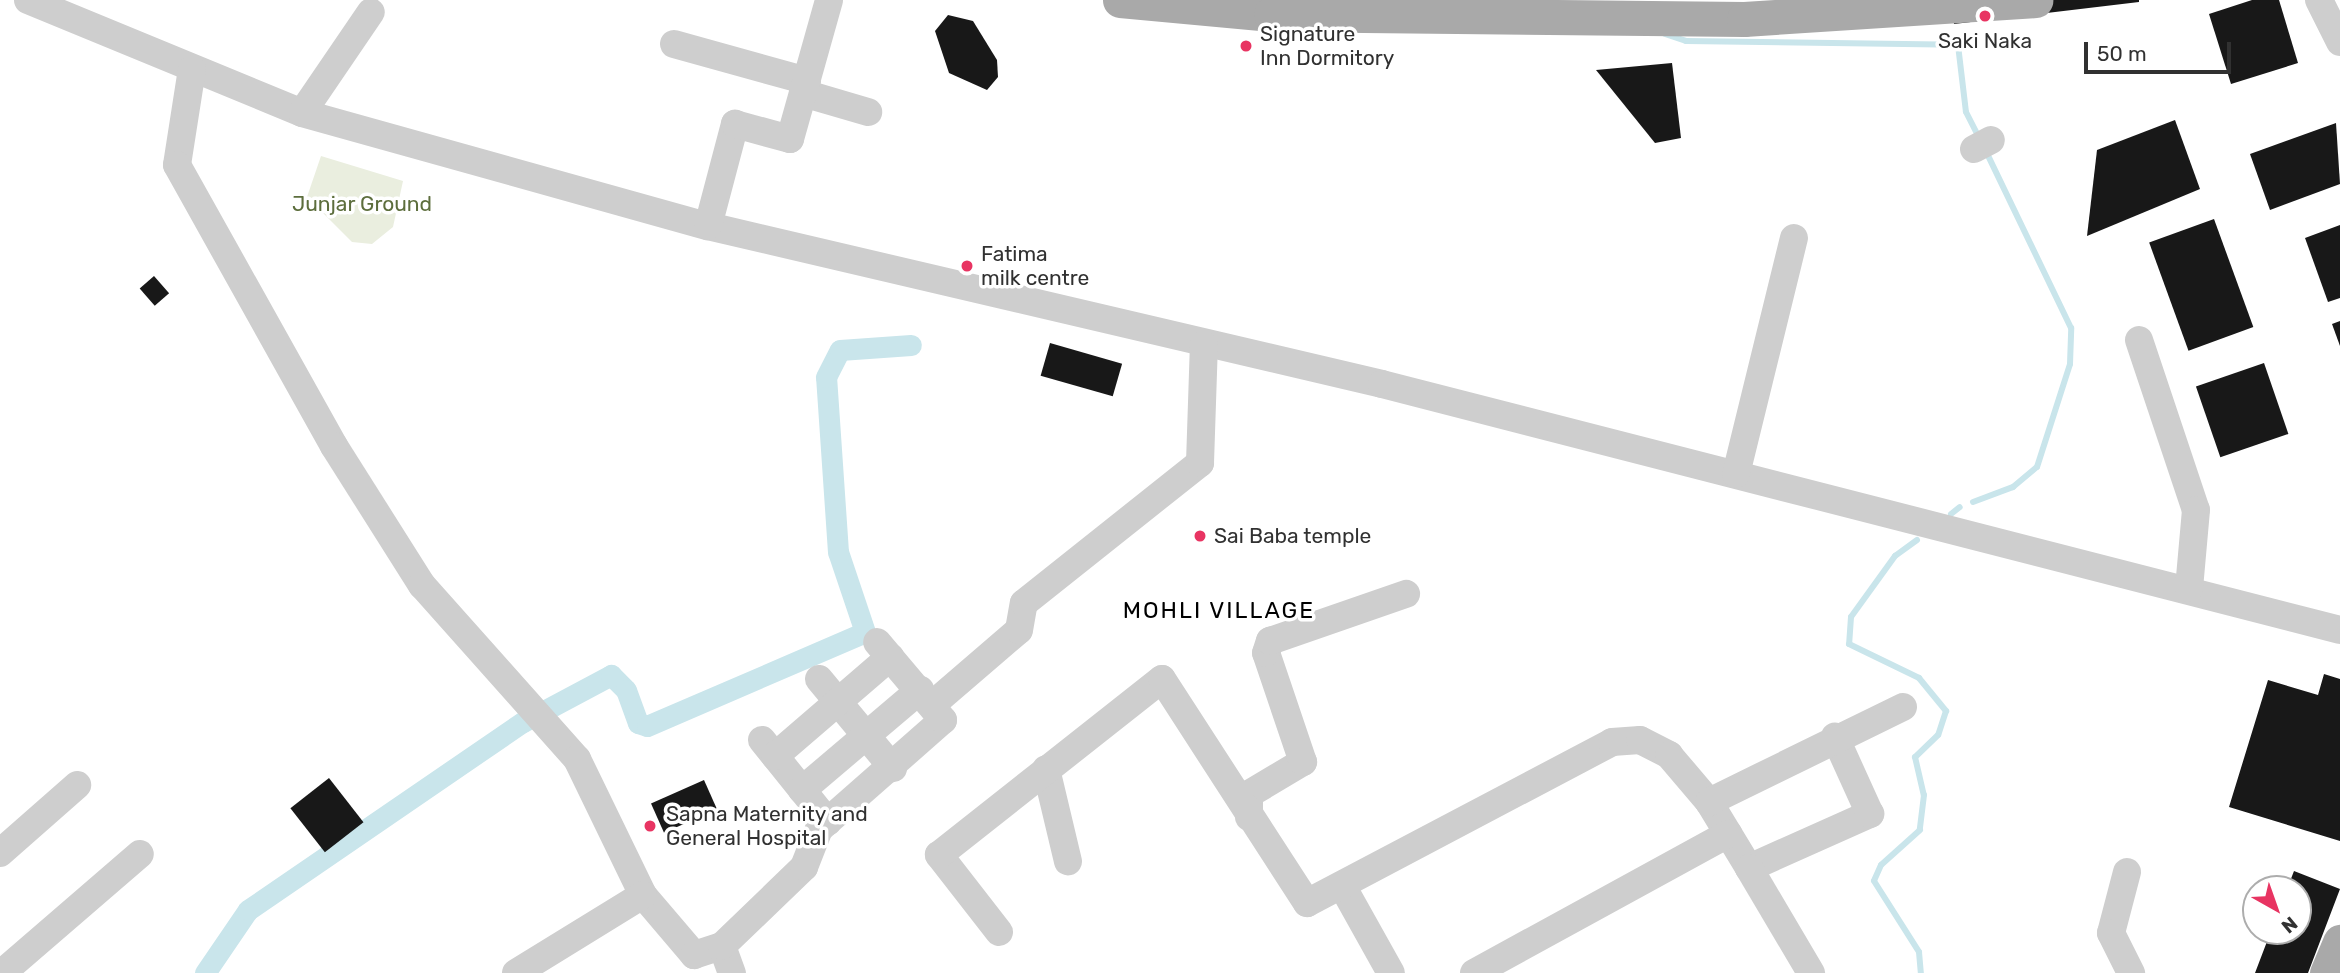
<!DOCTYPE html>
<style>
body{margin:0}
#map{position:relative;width:2340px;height:973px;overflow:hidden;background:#fff;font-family:Rubik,sans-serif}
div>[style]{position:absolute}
.green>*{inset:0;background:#eaeedf}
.stream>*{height:6px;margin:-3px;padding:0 3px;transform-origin:3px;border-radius:3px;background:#c9e5eb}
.canal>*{height:21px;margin:-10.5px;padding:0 10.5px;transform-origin:10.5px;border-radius:10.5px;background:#c9e5eb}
.building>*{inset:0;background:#181818;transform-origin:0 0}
.minor>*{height:28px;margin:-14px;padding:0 14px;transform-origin:14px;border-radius:14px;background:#cecece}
.major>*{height:35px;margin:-17.5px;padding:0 17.5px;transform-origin:17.5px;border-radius:17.5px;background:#a9a9a9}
.dots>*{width:19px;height:19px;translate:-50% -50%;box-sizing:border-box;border:4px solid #fff;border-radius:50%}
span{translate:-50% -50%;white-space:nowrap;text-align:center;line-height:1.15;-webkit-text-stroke:7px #fff;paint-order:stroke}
.poi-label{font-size:21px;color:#313131}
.left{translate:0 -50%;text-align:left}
.park-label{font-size:21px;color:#5d6e3d}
.neighbourhood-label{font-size:23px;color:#000;letter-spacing:2px}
.north{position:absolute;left:2242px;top:875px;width:70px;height:70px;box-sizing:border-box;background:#fff;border:2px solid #adadad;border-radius:50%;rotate:140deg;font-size:19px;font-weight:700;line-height:28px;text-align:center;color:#313131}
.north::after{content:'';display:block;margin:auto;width:24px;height:32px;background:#e83462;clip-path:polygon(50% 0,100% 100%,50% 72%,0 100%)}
.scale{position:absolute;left:2084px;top:42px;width:147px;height:32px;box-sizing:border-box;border:4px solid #313131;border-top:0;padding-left:9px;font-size:21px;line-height:24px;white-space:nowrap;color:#313131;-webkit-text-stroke:5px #fff;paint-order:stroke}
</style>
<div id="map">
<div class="green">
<div style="clip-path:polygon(321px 156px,403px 181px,393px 227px,372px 244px,352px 242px,307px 197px)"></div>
</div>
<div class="stream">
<div style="left:1665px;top:34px;width:22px;rotate:18deg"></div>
<div style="left:1686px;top:41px;width:272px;rotate:0.8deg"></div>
<div style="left:1958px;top:45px;width:67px;rotate:83.2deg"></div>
<div style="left:1966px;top:112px;width:29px;rotate:63deg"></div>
<div style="left:1973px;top:502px;width:43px;rotate:-20.6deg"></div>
<div style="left:2013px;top:487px;width:31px;rotate:-40deg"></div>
<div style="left:2037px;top:467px;width:108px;rotate:-72.2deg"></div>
<div style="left:2070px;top:364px;width:36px;rotate:-88deg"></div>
<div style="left:2071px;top:328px;width:196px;rotate:-115.7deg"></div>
<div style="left:1951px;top:514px;width:11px;rotate:-38deg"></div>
<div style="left:1917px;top:540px;width:27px;rotate:144deg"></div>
<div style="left:1895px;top:556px;width:75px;rotate:125.8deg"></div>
<div style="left:1851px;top:617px;width:27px;rotate:94deg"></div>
<div style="left:1849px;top:644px;width:78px;rotate:25.9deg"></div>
<div style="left:1919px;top:678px;width:43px;rotate:50.7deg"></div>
<div style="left:1946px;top:711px;width:25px;rotate:108deg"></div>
<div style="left:1938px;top:735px;width:32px;rotate:136deg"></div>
<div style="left:1915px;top:757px;width:39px;rotate:77deg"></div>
<div style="left:1924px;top:795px;width:35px;rotate:97deg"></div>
<div style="left:1920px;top:830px;width:52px;rotate:138.1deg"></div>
<div style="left:1881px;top:865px;width:17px;rotate:114deg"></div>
<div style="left:1874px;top:881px;width:84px;rotate:57.6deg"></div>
<div style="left:1919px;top:952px;width:21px;rotate:85deg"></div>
</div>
<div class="canal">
<div style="left:205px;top:973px;width:76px;rotate:-55.7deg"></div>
<div style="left:248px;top:910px;width:333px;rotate:-34.4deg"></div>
<div style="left:523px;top:722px;width:100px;rotate:-28.1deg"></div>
<div style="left:611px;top:675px;width:21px;rotate:45deg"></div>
<div style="left:626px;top:690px;width:35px;rotate:70deg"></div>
<div style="left:638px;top:723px;width:9px;rotate:18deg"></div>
<div style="left:647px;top:726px;width:237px;rotate:-23.3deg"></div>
<div style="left:865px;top:632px;width:84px;rotate:-108.6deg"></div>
<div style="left:838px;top:552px;width:175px;rotate:-93.9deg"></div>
<div style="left:826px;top:377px;width:30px;rotate:-63deg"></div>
<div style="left:840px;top:350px;width:71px;rotate:-4deg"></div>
</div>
<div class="building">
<div style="clip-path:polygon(1951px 0,2139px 0,2139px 2px,1954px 24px)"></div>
<div style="clip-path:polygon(2252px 0,2279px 0,2298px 63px,2231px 84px,2209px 14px)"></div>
<div style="clip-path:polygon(948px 15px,973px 21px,997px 60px,998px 77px,987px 90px,949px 73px,935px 31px)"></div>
<div style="clip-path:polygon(1672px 63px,1681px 138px,1655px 143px,1596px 70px)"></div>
<div style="clip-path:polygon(2175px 120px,2200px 189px,2087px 236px,2097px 150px)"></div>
<div style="clip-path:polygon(2336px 123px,2340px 184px,2270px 210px,2250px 154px)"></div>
<div style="left:2214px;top:219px;width:115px;height:69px;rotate:70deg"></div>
<div style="clip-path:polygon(2340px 225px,2340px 298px,2328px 302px,2305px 238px)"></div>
<div style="left:154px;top:276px;width:23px;height:19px;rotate:49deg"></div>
<div style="clip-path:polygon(2340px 321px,2340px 346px,2332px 324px)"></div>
<div style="left:1050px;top:343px;width:75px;height:34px;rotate:16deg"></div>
<div style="left:2264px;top:363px;width:75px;height:72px;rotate:71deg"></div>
<div style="clip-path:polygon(2324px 674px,2340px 679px,2340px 841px,2229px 807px,2268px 680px,2318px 695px)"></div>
<div style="left:329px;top:778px;width:56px;height:49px;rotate:52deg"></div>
<div style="left:704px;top:780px;width:32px;height:58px;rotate:66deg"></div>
<div style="clip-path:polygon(2294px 871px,2340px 889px,2308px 973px,2255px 973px,2271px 931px,2298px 931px,2298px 889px,2287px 889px)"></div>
</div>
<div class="minor">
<div style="left:28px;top:0;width:296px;rotate:22.4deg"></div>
<div style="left:302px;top:113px;width:421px;rotate:15.6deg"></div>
<div style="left:708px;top:226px;width:692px;rotate:13.19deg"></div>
<div style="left:1382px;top:384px;width:989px;rotate:14.4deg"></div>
<div style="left:2319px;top:0;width:47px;rotate:63.4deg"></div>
<div style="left:674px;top:44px;width:138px;rotate:15.5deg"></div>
<div style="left:192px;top:69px;width:97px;rotate:98.9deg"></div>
<div style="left:177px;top:165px;width:322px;rotate:60.8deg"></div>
<div style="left:334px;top:446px;width:165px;rotate:57.7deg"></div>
<div style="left:422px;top:585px;width:233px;rotate:48.3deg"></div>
<div style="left:577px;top:759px;width:151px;rotate:64.1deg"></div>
<div style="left:643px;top:895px;width:79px;rotate:49.6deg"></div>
<div style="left:694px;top:955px;width:29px;rotate:-18deg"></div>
<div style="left:722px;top:946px;width:29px;rotate:70deg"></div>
<div style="left:803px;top:93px;width:68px;rotate:16.3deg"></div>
<div style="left:302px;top:113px;width:122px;rotate:-55.7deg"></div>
<div style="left:1974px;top:149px;width:19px;rotate:-28deg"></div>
<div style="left:708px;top:226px;width:106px;rotate:-75.2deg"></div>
<div style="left:735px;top:124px;width:57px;rotate:15.3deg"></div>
<div style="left:790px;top:139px;width:144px;rotate:-74.3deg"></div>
<div style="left:2139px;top:340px;width:179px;rotate:71.5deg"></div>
<div style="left:2196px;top:510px;width:78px;rotate:95.1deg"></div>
<div style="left:1736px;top:474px;width:243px;rotate:-76.2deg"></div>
<div style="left:819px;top:679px;width:116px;rotate:50.3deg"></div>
<div style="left:933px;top:704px;width:113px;rotate:-40.7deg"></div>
<div style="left:1019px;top:630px;width:27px;rotate:-80deg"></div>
<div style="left:1024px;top:603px;width:225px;rotate:-38.5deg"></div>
<div style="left:1200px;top:463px;width:118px;rotate:-88.1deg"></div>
<div style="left:762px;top:740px;width:105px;rotate:51.2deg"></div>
<div style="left:775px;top:756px;width:152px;rotate:-40.7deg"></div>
<div style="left:1046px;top:769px;width:95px;rotate:76.6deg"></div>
<div style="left:802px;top:790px;width:155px;rotate:-40.3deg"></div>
<div style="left:1709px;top:802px;width:77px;rotate:58.8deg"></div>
<div style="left:1749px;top:868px;width:133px;rotate:-24.1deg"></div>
<div style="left:1870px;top:814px;width:85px;rotate:-114.4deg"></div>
<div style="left:1249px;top:817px;width:23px;rotate:-90deg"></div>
<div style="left:1249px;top:794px;width:63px;rotate:-30.7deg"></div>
<div style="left:1303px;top:762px;width:115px;rotate:-108.7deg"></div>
<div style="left:1266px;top:653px;width:13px;rotate:-72deg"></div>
<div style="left:1270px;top:641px;width:144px;rotate:-19.1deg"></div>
<div style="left:0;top:853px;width:103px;rotate:-41.4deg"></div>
<div style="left:1749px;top:868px;width:122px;rotate:59.4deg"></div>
<div style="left:2127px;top:872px;width:63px;rotate:104.7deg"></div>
<div style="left:2111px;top:933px;width:45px;rotate:63.4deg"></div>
<div style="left:1344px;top:889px;width:96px;rotate:60.8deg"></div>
<div style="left:999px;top:932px;width:98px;rotate:-127.9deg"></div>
<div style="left:939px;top:855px;width:284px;rotate:-38.3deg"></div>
<div style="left:1162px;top:679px;width:267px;rotate:57.1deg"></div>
<div style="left:1307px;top:903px;width:345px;rotate:-27.8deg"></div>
<div style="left:1612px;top:742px;width:28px;rotate:-4deg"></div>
<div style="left:1640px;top:740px;width:33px;rotate:27deg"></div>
<div style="left:1669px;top:755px;width:62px;rotate:49.6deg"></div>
<div style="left:1709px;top:802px;width:216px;rotate:-26.1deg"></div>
<div style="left:722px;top:946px;width:114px;rotate:-43.9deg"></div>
<div style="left:804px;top:867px;width:41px;rotate:-68.5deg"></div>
<div style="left:819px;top:829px;width:165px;rotate:-41.3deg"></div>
<div style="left:943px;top:720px;width:102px;rotate:-130.2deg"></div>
<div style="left:2px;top:973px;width:182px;rotate:-40.8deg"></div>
<div style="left:516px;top:973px;width:149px;rotate:-31.6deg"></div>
<div style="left:1474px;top:973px;width:290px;rotate:-28.7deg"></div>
</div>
<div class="major">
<div style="left:1120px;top:0;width:152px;rotate:5.3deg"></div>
<div style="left:1271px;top:14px;width:473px;rotate:0.6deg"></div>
<div style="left:1744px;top:19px;width:292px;rotate:-3.7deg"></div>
<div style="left:2327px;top:973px;width:34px;rotate:-67deg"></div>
</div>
<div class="dots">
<div style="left:1985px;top:16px;background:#e83462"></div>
<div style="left:1246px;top:46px;background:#e83462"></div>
<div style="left:967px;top:266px;background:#e83462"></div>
<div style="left:1200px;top:536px;background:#e83462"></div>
<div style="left:650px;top:826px;background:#e83462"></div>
</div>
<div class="poi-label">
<span class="left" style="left:1260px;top:46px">Signature<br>Inn Dormitory</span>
<span style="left:1985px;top:41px">Saki Naka</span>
<span class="left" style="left:981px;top:266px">Fatima<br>milk centre</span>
<span class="left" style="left:1214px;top:536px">Sai Baba temple</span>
<span class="left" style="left:666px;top:826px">Sapna Maternity and<br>General Hospital</span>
</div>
<div class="park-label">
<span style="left:362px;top:204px">Junjar Ground</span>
</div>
<div class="neighbourhood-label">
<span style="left:1219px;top:610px">MOHLI VILLAGE</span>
</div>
<div class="north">N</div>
<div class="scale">50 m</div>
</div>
